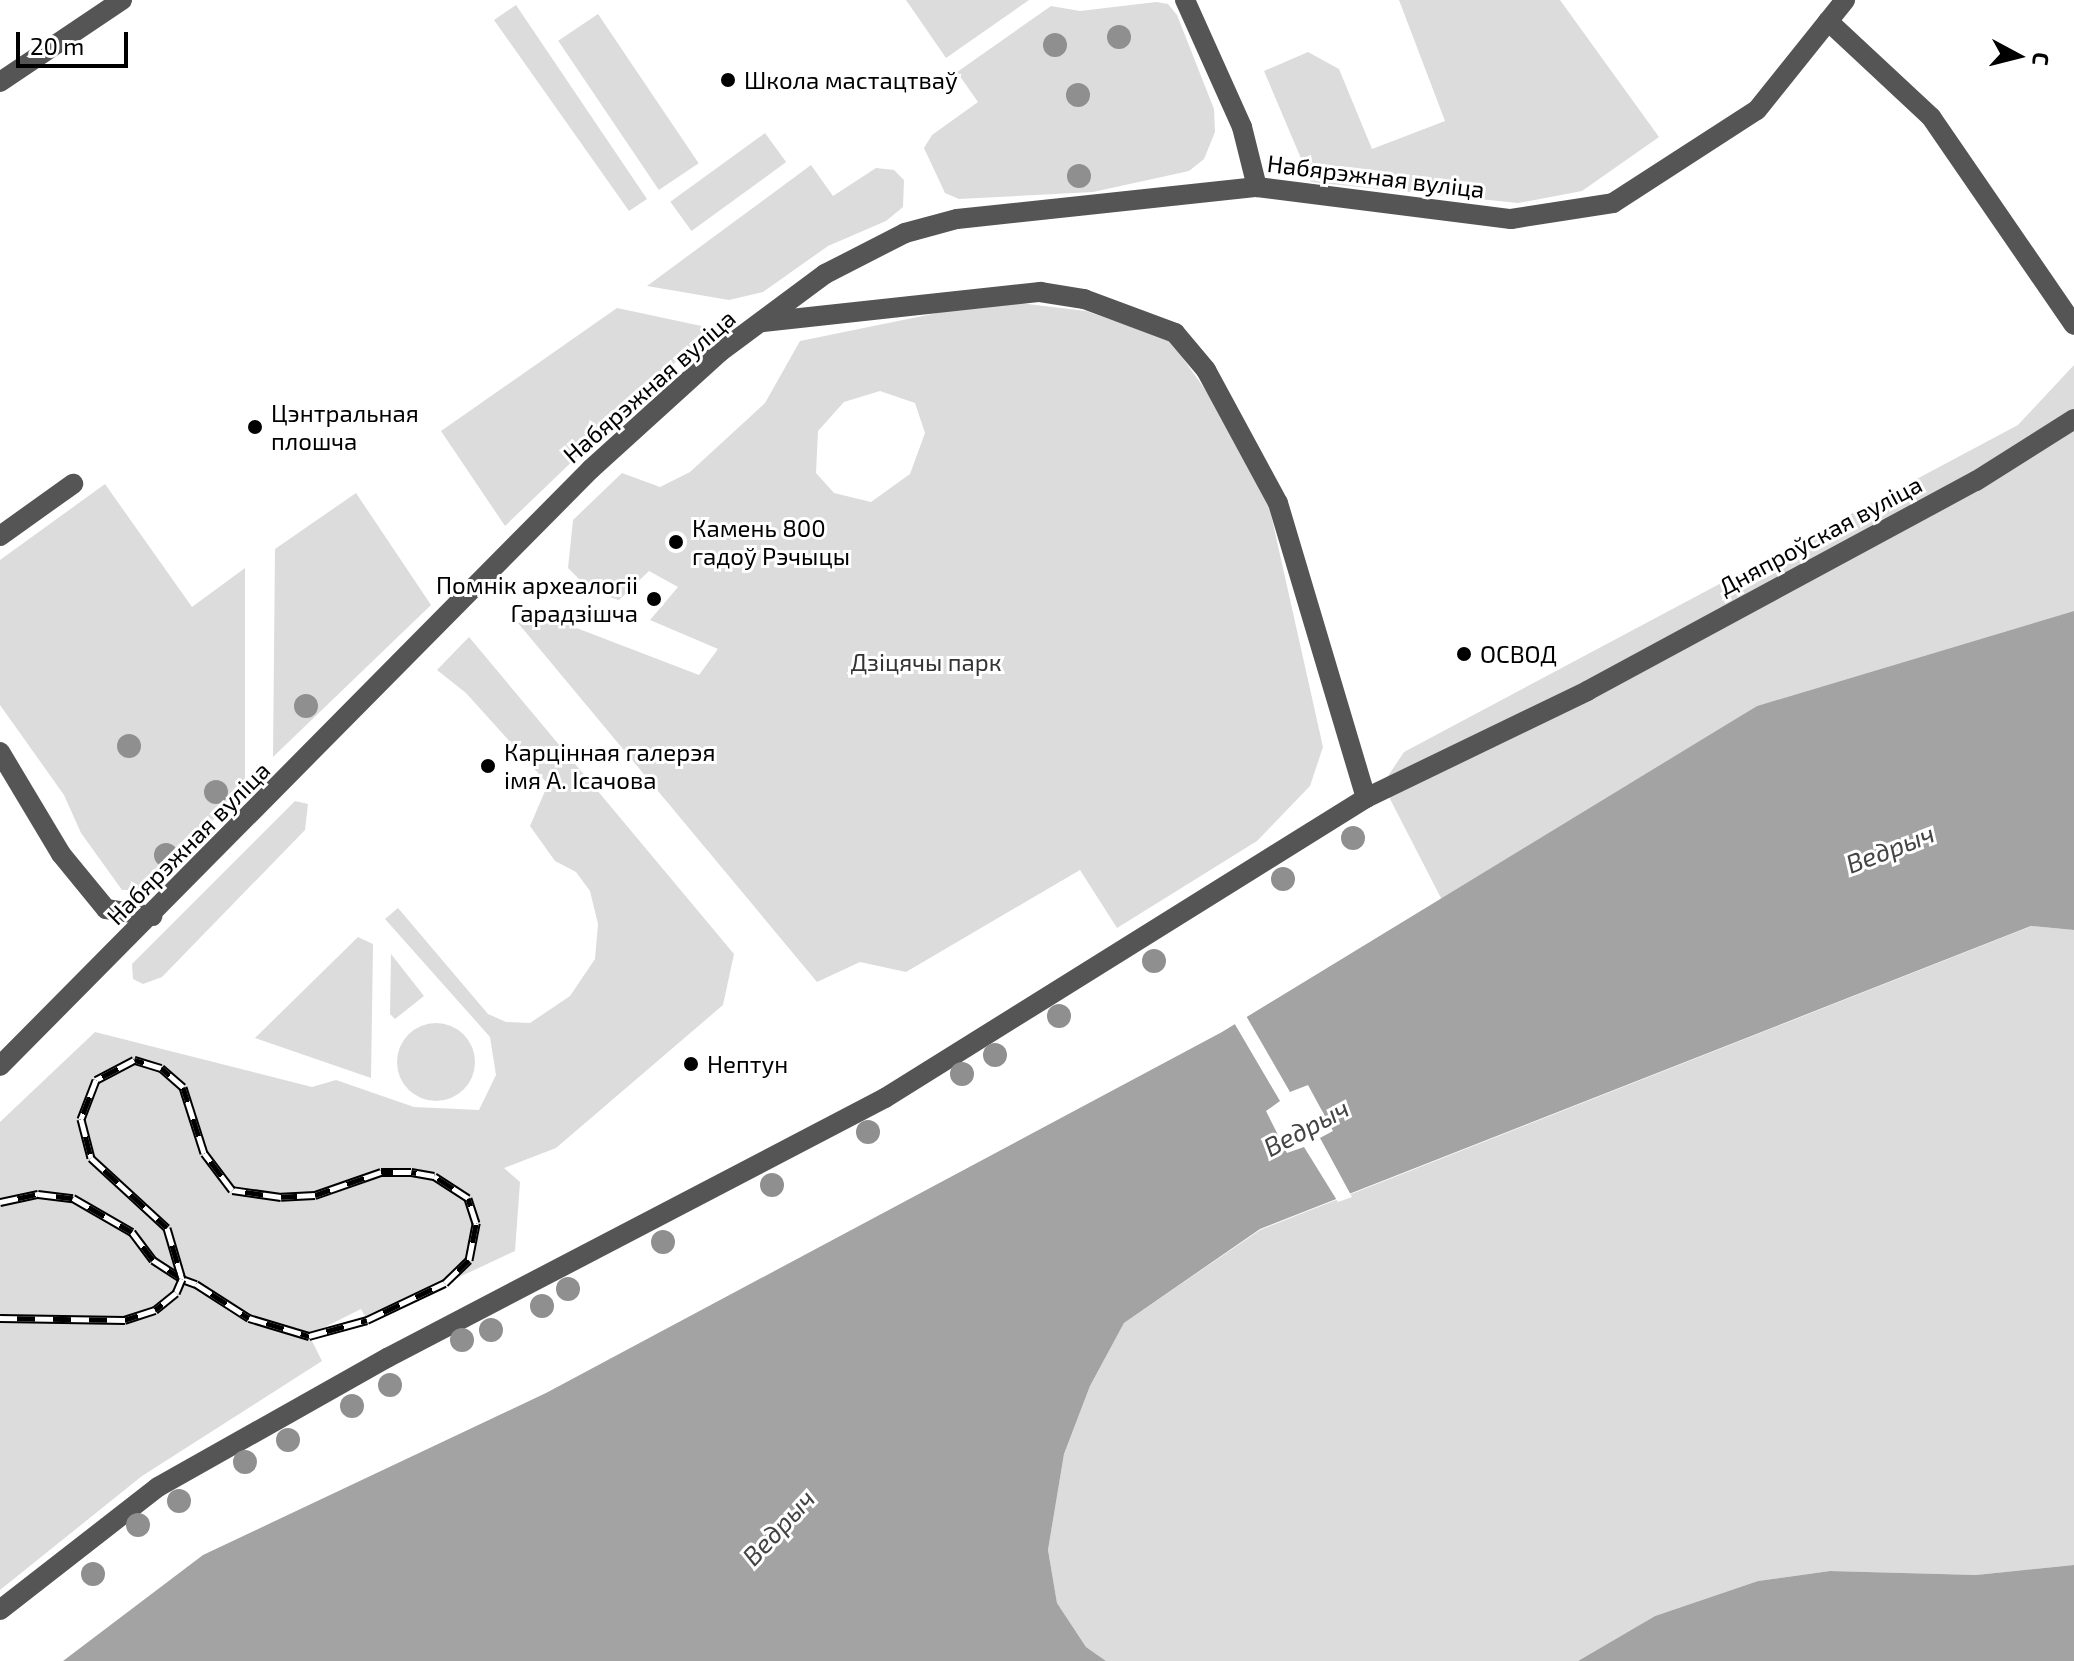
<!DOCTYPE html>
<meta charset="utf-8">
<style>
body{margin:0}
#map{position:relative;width:2074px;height:1661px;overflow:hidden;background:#fff;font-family:"Exo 2",sans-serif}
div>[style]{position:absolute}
.green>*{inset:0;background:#dcdcdc;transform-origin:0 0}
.round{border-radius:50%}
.water>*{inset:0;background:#a3a3a3}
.pier>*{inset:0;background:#fff}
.minor>*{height:20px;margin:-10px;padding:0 10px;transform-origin:10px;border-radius:10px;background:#555}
.rail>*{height:9px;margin-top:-4.5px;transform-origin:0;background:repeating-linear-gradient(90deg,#fff 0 18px,#000 0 36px);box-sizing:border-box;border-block:2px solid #000}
.trees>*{width:24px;height:24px;margin:-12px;border-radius:50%;background:#8f8f8f}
.dots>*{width:22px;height:22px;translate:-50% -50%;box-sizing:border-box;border:4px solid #fff;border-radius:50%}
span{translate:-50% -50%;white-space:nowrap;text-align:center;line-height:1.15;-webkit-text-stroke:6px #fff;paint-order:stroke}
.poi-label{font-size:24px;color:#000}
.left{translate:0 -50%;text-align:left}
.right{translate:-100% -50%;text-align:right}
.street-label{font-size:24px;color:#000}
.park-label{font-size:24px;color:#333}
.water-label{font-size:26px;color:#444;font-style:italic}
.north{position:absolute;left:1978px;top:16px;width:80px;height:80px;-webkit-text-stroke:6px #fff;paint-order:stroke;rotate:97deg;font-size:22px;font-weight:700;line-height:32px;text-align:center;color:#000}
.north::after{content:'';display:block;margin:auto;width:28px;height:36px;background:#000;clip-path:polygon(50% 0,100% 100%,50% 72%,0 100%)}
.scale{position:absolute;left:16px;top:32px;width:112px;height:36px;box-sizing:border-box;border:4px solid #000;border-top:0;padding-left:10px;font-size:24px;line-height:28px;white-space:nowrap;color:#000;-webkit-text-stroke:6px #fff;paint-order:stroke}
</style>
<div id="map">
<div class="green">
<div style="clip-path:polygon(906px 0,1029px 0,946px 58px)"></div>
<div style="clip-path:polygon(1399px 0,1560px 0,1659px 137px,1582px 191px,1518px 203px,1311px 182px,1264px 71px,1308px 52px,1339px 69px,1372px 149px,1445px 121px)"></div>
<div style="clip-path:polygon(1156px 2px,1168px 4px,1177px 15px,1214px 109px,1215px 132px,1204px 159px,1189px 171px,1093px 192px,959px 199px,945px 193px,924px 148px,932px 135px,978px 102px,957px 72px,1051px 6px,1080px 11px)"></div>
<div style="clip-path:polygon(516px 5px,647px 199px,629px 211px,494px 20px)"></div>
<div style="left:598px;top:14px;width:180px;height:48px;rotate:56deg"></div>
<div style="left:765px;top:133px;width:36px;height:117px;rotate:54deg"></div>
<div style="clip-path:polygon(811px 165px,833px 196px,876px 168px,894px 170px,904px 180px,903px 207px,886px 221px,828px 246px,763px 292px,729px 300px,647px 286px)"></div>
<div style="clip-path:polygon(evenodd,1019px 303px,1086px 311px,1170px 340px,1221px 412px,1270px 510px,1323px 747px,1310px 786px,1257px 841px,1117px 928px,1080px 870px,906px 972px,860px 962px,817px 982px,518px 623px,540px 614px,699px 675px,718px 649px,650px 620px,678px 587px,649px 571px,619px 600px,592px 592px,568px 568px,573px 520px,622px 473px,660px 487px,690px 472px,765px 403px,800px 341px,952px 310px,1019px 303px,880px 391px,915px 403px,925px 433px,910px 474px,871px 502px,834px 493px,816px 473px,818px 431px,844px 402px,880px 391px)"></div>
<div style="clip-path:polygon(617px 308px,711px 328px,505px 526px,441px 431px)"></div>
<div style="clip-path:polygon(2074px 365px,2074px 611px,1757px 706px,1443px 902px,1390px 799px,1386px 779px,1404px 752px,2018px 425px)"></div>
<div style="clip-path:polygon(105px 484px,192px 607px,245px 568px,245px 782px,160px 882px,143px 890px,122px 890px,81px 833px,64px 795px,0 705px,0 560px)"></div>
<div style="clip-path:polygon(356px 493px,431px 605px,273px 757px,275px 549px)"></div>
<div style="clip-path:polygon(469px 637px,734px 954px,723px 1005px,556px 1148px,504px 1168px,520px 1182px,515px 1251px,367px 1320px,361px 1309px,309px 1335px,322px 1361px,142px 1476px,0 1590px,0 1122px,95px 1032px,312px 1087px,336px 1080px,414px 1107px,479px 1110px,496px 1075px,490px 1037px,385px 919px,398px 908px,488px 1014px,506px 1022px,530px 1023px,570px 996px,595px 959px,598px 924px,590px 891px,576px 872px,555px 861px,530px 826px,548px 784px,466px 693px,437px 670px)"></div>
<div style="clip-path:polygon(295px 801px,308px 804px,305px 830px,162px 977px,143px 984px,133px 979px,132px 964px)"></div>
<div style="clip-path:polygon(2032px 926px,2074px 930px,2074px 1565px,1976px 1575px,1830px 1571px,1758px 1581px,1655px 1616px,1578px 1661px,1106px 1661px,1086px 1647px,1057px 1603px,1048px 1550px,1064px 1454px,1090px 1386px,1124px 1323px,1260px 1230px)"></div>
<div style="clip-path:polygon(358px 937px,373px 944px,371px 1078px,255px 1038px)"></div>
<div style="clip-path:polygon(391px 954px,424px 996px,395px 1019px,390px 1014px)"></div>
<div class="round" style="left:397px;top:1023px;width:78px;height:78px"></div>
</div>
<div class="water">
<div style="clip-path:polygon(2074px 611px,2074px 930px,2031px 926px,1260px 1229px,1124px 1323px,1090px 1386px,1064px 1454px,1048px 1550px,1057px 1603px,1086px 1647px,1106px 1661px,63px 1661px,203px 1555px,546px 1393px,1222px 1032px,1757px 706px)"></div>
<div style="clip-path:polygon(2074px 1565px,2074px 1661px,1578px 1661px,1655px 1616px,1758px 1581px,1830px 1571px,1976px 1575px)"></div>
</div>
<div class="pier">
<div style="clip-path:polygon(1245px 1014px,1290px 1092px,1308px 1085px,1333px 1131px,1320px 1138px,1352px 1197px,1338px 1202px,1304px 1147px,1287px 1153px,1266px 1111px,1280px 1101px,1233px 1021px)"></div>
</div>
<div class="minor">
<div style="left:1185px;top:0;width:139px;rotate:65.8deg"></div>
<div style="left:1242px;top:127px;width:62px;rotate:76deg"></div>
<div style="left:1828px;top:21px;width:141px;rotate:43deg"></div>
<div style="left:1931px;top:117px;width:252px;rotate:55.5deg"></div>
<div style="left:0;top:82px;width:147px;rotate:-33.9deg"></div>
<div style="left:763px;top:322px;width:279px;rotate:-6.2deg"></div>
<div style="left:1040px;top:292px;width:45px;rotate:9deg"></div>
<div style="left:1084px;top:299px;width:97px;rotate:20.5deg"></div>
<div style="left:1175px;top:333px;width:48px;rotate:50deg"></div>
<div style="left:1206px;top:370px;width:151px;rotate:61.6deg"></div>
<div style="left:1278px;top:503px;width:308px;rotate:73.4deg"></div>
<div style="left:0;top:536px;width:90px;rotate:-35.5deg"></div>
<div style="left:0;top:752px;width:119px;rotate:59.1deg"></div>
<div style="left:61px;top:854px;width:71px;rotate:50.7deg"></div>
<div style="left:106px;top:909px;width:47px;rotate:8.7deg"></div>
<div style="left:0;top:1066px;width:840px;rotate:-45.29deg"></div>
<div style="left:591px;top:469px;width:174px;rotate:-42.2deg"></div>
<div style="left:720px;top:352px;width:131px;rotate:-36.6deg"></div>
<div style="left:825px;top:274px;width:90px;rotate:-27.1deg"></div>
<div style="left:905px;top:233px;width:54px;rotate:-15.1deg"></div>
<div style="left:957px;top:219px;width:302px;rotate:-6.1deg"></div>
<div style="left:1257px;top:187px;width:256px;rotate:7.2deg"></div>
<div style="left:1511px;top:219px;width:103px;rotate:-8.9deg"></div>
<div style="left:1613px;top:203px;width:171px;rotate:-32.9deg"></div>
<div style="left:1757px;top:110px;width:141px;rotate:-51.3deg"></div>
<div style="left:0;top:1610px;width:200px;rotate:-37.9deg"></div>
<div style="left:158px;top:1487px;width:263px;rotate:-29.4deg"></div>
<div style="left:387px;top:1358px;width:562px;rotate:-27.57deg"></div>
<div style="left:885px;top:1098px;width:567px;rotate:-31.95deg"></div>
<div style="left:1366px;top:798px;width:246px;rotate:-25.8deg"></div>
<div style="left:1587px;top:691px;width:442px;rotate:-28.4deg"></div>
<div style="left:1976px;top:481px;width:116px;rotate:-32.3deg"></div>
</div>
<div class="rail">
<div style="left:0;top:1202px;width:39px;rotate:-12deg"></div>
<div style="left:38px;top:1194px;width:35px;rotate:7deg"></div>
<div style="left:73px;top:1198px;width:68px;rotate:30deg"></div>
<div style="left:132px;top:1232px;width:35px;rotate:53deg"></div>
<div style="left:153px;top:1260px;width:35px;rotate:33deg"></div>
<div style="left:182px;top:1279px;width:15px;rotate:20deg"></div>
<div style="left:196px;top:1284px;width:63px;rotate:32.7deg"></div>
<div style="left:249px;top:1318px;width:63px;rotate:16.7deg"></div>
<div style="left:309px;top:1336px;width:60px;rotate:-15.4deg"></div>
<div style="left:367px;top:1320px;width:86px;rotate:-25.4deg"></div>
<div style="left:445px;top:1283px;width:33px;rotate:-44deg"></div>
<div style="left:469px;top:1260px;width:38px;rotate:-79deg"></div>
<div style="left:476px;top:1223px;width:26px;rotate:-108deg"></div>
<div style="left:468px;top:1198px;width:40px;rotate:-147.1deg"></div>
<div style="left:434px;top:1176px;width:23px;rotate:-170deg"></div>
<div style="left:411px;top:1172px;width:30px;rotate:180deg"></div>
<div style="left:381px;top:1172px;width:70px;rotate:160.8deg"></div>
<div style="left:315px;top:1195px;width:34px;rotate:177deg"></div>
<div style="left:281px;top:1197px;width:49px;rotate:-171.9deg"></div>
<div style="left:232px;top:1190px;width:46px;rotate:-127.1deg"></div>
<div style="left:204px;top:1153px;width:69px;rotate:-107.7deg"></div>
<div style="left:183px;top:1087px;width:29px;rotate:-139deg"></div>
<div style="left:161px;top:1068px;width:28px;rotate:-163deg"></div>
<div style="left:134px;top:1060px;width:43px;rotate:152.2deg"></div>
<div style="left:96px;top:1080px;width:42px;rotate:111deg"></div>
<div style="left:81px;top:1119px;width:40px;rotate:75.6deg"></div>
<div style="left:91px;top:1158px;width:103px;rotate:42.6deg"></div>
<div style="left:167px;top:1228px;width:53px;rotate:73.6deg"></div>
<div style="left:182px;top:1279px;width:15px;rotate:113deg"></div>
<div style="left:176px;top:1293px;width:27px;rotate:141deg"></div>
<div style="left:155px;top:1310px;width:32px;rotate:162deg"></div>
<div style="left:125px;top:1320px;width:125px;rotate:-179.1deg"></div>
</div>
<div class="trees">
<div style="left:1119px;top:37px"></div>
<div style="left:1055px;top:45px"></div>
<div style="left:1078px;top:95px"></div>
<div style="left:1079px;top:176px"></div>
<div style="left:306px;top:706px"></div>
<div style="left:129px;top:746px"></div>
<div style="left:216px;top:792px"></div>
<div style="left:1353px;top:838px"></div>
<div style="left:166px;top:855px"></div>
<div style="left:1283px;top:879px"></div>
<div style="left:1154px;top:961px"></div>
<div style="left:1059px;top:1016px"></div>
<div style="left:995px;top:1055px"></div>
<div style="left:962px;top:1074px"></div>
<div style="left:868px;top:1132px"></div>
<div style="left:772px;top:1185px"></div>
<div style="left:663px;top:1242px"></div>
<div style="left:568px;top:1289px"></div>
<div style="left:542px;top:1306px"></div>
<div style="left:491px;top:1330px"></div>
<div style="left:462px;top:1340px"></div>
<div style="left:390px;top:1385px"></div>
<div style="left:352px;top:1406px"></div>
<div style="left:288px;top:1440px"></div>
<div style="left:245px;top:1462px"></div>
<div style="left:179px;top:1501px"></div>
<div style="left:138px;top:1525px"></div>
<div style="left:93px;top:1574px"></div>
</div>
<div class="dots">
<div style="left:728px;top:80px;background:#000"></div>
<div style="left:255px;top:427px;background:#000"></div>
<div style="left:676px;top:542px;background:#000"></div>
<div style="left:654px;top:599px;background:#000"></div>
<div style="left:1464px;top:654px;background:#000"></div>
<div style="left:488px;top:766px;background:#000"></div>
<div style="left:691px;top:1064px;background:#000"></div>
</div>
<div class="poi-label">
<span class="left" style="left:744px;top:80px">Школа мастацтваў</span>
<span class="left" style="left:271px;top:427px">Цэнтральная<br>плошча</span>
<span class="left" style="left:692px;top:542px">Камень 800<br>гадоў Рэчыцы</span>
<span class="right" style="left:638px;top:599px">Помнік археалогіі<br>Гарадзішча</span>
<span class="left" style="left:1480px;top:654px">ОСВОД</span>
<span class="left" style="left:504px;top:766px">Карцінная галерэя<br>імя А. Ісачова</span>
<span class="left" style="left:707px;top:1064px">Нептун</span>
</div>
<div class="street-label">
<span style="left:1376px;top:176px;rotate:7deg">Набярэжная вуліца</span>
<span style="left:649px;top:386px;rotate:-41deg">Набярэжная вуліца</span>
<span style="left:1820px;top:535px;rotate:-28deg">Дняпроўская вуліца</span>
<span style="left:188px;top:843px;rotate:-45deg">Набярэжная вуліца</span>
</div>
<div class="park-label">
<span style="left:926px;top:662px">Дзіцячы парк</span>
</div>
<div class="water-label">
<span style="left:1890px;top:848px;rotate:-21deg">Ведрыч</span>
<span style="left:1306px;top:1127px;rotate:-28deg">Ведрыч</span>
<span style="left:778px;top:1527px;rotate:-47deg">Ведрыч</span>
</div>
<div class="north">С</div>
<div class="scale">20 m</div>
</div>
